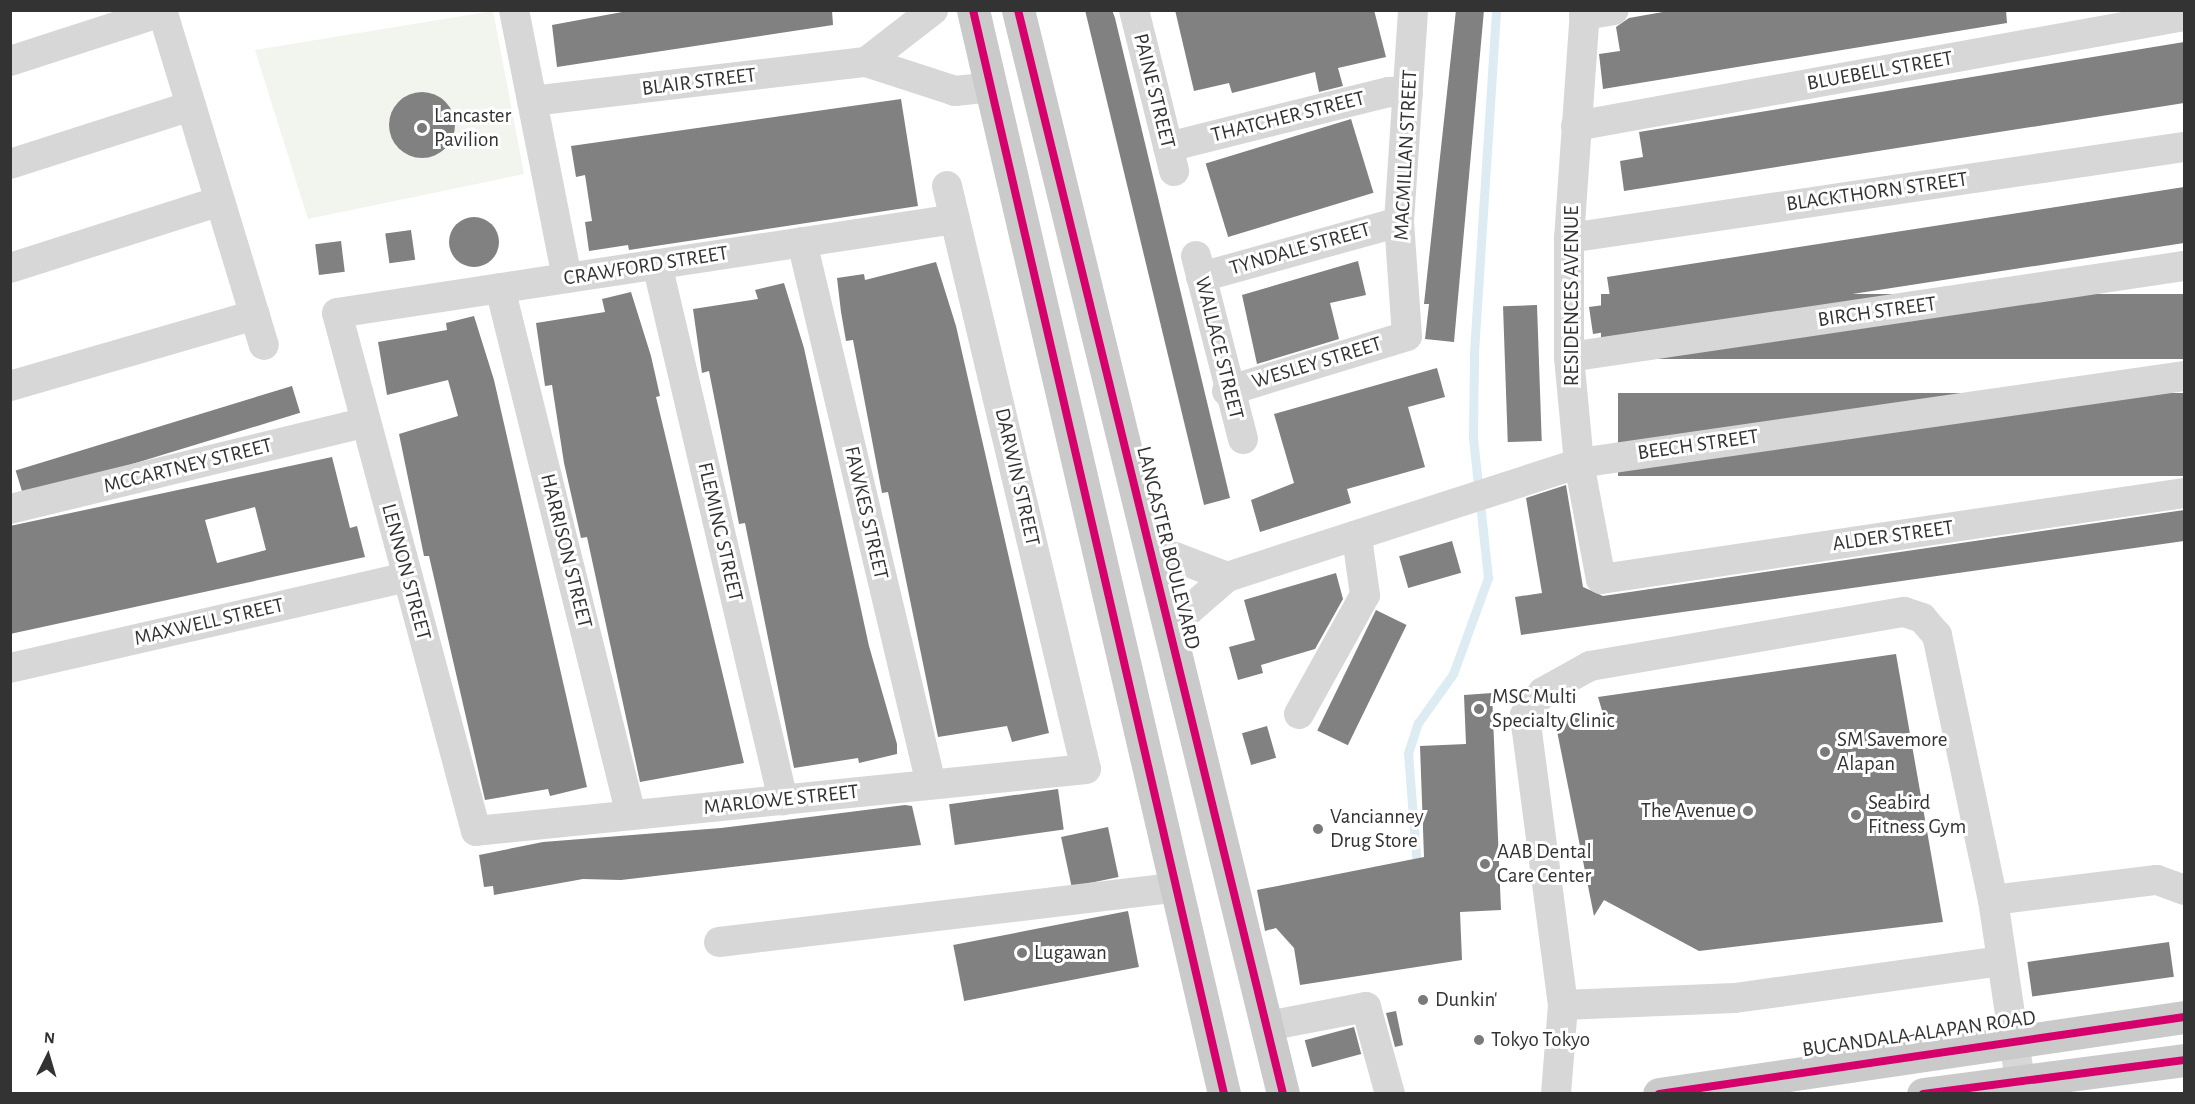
<!DOCTYPE html>
<style>
body{margin:0}
#map{position:relative;width:2195px;height:1104px;overflow:hidden;background:#fff;font-family:"Alegreya Sans",sans-serif}
div>[style]{position:absolute}
.green>*{inset:0;background:#f1f5ed}
.stream>*{height:9px;margin:-4.5px;padding:0 4.5px;transform-origin:4.5px;border-radius:4.5px;background:#ddebf3}
.building>*{inset:0;background:#818181;transform-origin:0 0}
.round{border-radius:50%}
.minor>*{height:30px;margin:-15px;padding:0 15px;transform-origin:15px;border-radius:15px;background:#d7d7d7}
.major>*{height:33px;margin:-16.5px;padding:0 16.5px;transform-origin:16.5px;border-radius:16.5px;background:#cacaca}
.cycleway>*{height:8px;margin:-4px;padding:0 4px;transform-origin:4px;border-radius:4px;background:#d6006c}
.dots>*{width:16px;height:16px;translate:-50% -50%;box-sizing:border-box;border:3px solid #fff;border-radius:50%}
span{translate:-50% -50%;white-space:nowrap;text-align:center;line-height:1.15;-webkit-text-stroke:6px #fff;paint-order:stroke}
.street-label{font-size:21px;color:#333}
.poi-label{font-size:21px;color:#333}
.left{translate:0 -50%;text-align:left}
.right{translate:-100% -50%;text-align:right}
.frame{position:absolute;inset:0;border:12px solid #333;pointer-events:none}
.north{position:absolute;left:18px;top:1026px;width:60px;height:60px;-webkit-text-stroke:4px #fff;paint-order:stroke;rotate:5deg;font-size:16px;font-weight:700;line-height:24px;text-align:center;color:#333}
.north::after{content:'';display:block;margin:auto;width:21px;height:27px;background:#333;clip-path:polygon(50% 0,100% 100%,50% 72%,0 100%)}
</style>
<div id="map">
<div class="green">
<div style="clip-path:polygon(493px 11px,524px 174px,308px 219px,255px 50px)"></div>
</div>
<div class="stream">
<div style="left:1416px;top:856px;width:103px;rotate:-94.4deg"></div>
<div style="left:1408px;top:753px;width:32px;rotate:-72deg"></div>
<div style="left:1418px;top:723px;width:60px;rotate:-54.5deg"></div>
<div style="left:1453px;top:674px;width:102px;rotate:-70deg"></div>
<div style="left:1488px;top:578px;width:141px;rotate:-96.1deg"></div>
<div style="left:1473px;top:438px;width:86px;rotate:-89.3deg"></div>
<div style="left:1474px;top:352px;width:343px;rotate:-86.3deg"></div>
</div>
<div class="building">
<div style="clip-path:polygon(633px 10px,832px 10px,833px 25px,557px 67px,552px 25px)"></div>
<div style="clip-path:polygon(1085px 10px,1112px 10px,1115px 18px,1230px 498px,1204px 505px)"></div>
<div style="clip-path:polygon(1175px 10px,1374px 10px,1386px 57px,1338px 68px,1343px 86px,1319px 92px,1315px 72px,1232px 93px,1229px 83px,1194px 91px)"></div>
<div style="clip-path:polygon(1456px 10px,1484px 10px,1454px 342px,1425px 339px,1429px 304px,1424px 304px)"></div>
<div style="clip-path:polygon(1674px 10px,2006px 10px,2007px 23px,1603px 89px,1599px 54px,1620px 51px,1616px 27px,1629px 18px)"></div>
<div style="clip-path:polygon(2184px 42px,2184px 103px,1624px 191px,1620px 161px,1643px 157px,1639px 132px)"></div>
<div class="round" style="left:389px;top:92px;width:66px;height:66px"></div>
<div style="clip-path:polygon(901px 99px,918px 206px,629px 250px,628px 245px,589px 251px,585px 222px,592px 221px,585px 175px,576px 177px,571px 146px)"></div>
<div style="left:1351px;top:119px;width:77px;height:152px;rotate:73deg"></div>
<div style="clip-path:polygon(2184px 187px,2184px 243px,1593px 334px,1589px 307px,1611px 304px,1607px 277px)"></div>
<div class="round" style="left:449px;top:217px;width:50px;height:50px"></div>
<div style="left:411px;top:230px;width:30px;height:26px;rotate:82deg"></div>
<div style="left:341px;top:241px;width:31px;height:26px;rotate:83deg"></div>
<div style="clip-path:polygon(1358px 261px,1366px 295px,1330px 303px,1339px 339px,1257px 364px,1242px 295px)"></div>
<div style="clip-path:polygon(936px 262px,956px 326px,1049px 733px,1012px 742px,1007px 726px,938px 737px,888px 492px,882px 493px,853px 340px,846px 341px,841px 312px,837px 278px,864px 274px,865px 280px)"></div>
<div style="clip-path:polygon(784px 283px,804px 348px,869px 646px,897px 744px,897px 754px,859px 763px,858px 758px,794px 768px,745px 523px,739px 524px,709px 371px,702px 373px,693px 309px,758px 299px,755px 290px)"></div>
<div style="clip-path:polygon(631px 292px,651px 356px,660px 396px,656px 397px,744px 763px,640px 782px,587px 537px,581px 538px,564px 463px,552px 385px,545px 386px,536px 323px,605px 312px,602px 299px)"></div>
<div style="left:2184px;top:294px;width:65px;height:583px;rotate:90deg"></div>
<div style="left:1537px;top:305px;width:136px;height:34px;rotate:88deg"></div>
<div style="clip-path:polygon(474px 316px,494px 380px,587px 787px,550px 796px,548px 789px,485px 800px,429px 556px,424px 556px,399px 434px,458px 416px,448px 380px,387px 395px,378px 342px,447px 330px,446px 323px)"></div>
<div style="clip-path:polygon(1437px 368px,1445px 397px,1408px 407px,1425px 467px,1347px 489px,1351px 503px,1260px 532px,1251px 500px,1294px 483px,1274px 414px)"></div>
<div style="left:292px;top:386px;width:28px;height:289px;rotate:73deg"></div>
<div style="left:2184px;top:393px;width:83px;height:566px;rotate:90deg"></div>
<div style="clip-path:polygon(evenodd,332px 457px,350px 528px,357px 526px,365px 557px,10px 634px,10px 526px,332px 457px,255px 507px,266px 550px,217px 563px,205px 520px,255px 507px)"></div>
<div style="clip-path:polygon(1566px 485px,1583px 587px,1603px 596px,2184px 510px,2184px 541px,1521px 635px,1515px 597px,1542px 593px,1526px 498px)"></div>
<div style="left:1452px;top:541px;width:33px;height:55px;rotate:74deg"></div>
<div style="clip-path:polygon(1336px 573px,1343px 599px,1315px 649px,1261px 665px,1263px 673px,1238px 680px,1229px 647px,1255px 640px,1244px 600px)"></div>
<div style="left:1376px;top:610px;width:34px;height:134px;rotate:26deg"></div>
<div style="clip-path:polygon(1896px 654px,1943px 922px,1699px 951px,1604px 900px,1594px 916px,1555px 721px,1603px 714px,1598px 697px)"></div>
<div style="clip-path:polygon(1492px 693px,1501px 910px,1460px 912px,1462px 960px,1300px 985px,1294px 948px,1276px 928px,1265px 931px,1257px 890px,1424px 857px,1420px 746px,1466px 744px,1464px 695px)"></div>
<div style="left:1267px;top:726px;width:33px;height:26px;rotate:74deg"></div>
<div style="left:1058px;top:789px;width:41px;height:110px;rotate:82deg"></div>
<div style="clip-path:polygon(905px 805px,912px 806px,921px 845px,621px 880px,583px 879px,494px 895px,493px 886px,484px 887px,479px 855px,543px 842px,721px 828px)"></div>
<div style="left:1108px;top:827px;width:51px;height:48px;rotate:78deg"></div>
<div style="left:1128px;top:911px;width:57px;height:178px;rotate:79deg"></div>
<div style="left:2169px;top:942px;width:35px;height:143px;rotate:82deg"></div>
<div style="clip-path:polygon(1396px 1011px,1403px 1045px,1395px 1047px,1386px 1013px)"></div>
<div style="left:1354px;top:1027px;width:28px;height:51px;rotate:75deg"></div>
</div>
<div class="minor">
<div style="left:162px;top:10px;width:350px;rotate:73.1deg"></div>
<div style="left:514px;top:10px;width:273px;rotate:78.8deg"></div>
<div style="left:1134px;top:10px;width:166px;rotate:76deg"></div>
<div style="left:1585px;top:10px;width:229px;rotate:94deg"></div>
<div style="left:1569px;top:238px;width:119px;rotate:90deg"></div>
<div style="left:1569px;top:357px;width:106px;rotate:84.6deg"></div>
<div style="left:1579px;top:463px;width:118px;rotate:79.3deg"></div>
<div style="left:1601px;top:579px;width:589px;rotate:-8.39deg"></div>
<div style="left:1584px;top:15px;width:30px;rotate:-9deg"></div>
<div style="left:10px;top:61px;width:160px;rotate:-17.9deg"></div>
<div style="left:866px;top:62px;width:85px;rotate:-37.8deg"></div>
<div style="left:532px;top:101px;width:336px;rotate:-6.7deg"></div>
<div style="left:866px;top:62px;width:94px;rotate:18deg"></div>
<div style="left:955px;top:91px;width:36px;rotate:-6deg"></div>
<div style="left:1576px;top:126px;width:618px;rotate:-10.26deg"></div>
<div style="left:1168px;top:147px;width:228px;rotate:-14deg"></div>
<div style="left:1389px;top:92px;width:19px;rotate:6deg"></div>
<div style="left:10px;top:164px;width:190px;rotate:-17.8deg"></div>
<div style="left:947px;top:186px;width:599px;rotate:76.59deg"></div>
<div style="left:1086px;top:769px;width:613px;rotate:174.2deg"></div>
<div style="left:476px;top:831px;width:536px;rotate:-105.02deg"></div>
<div style="left:337px;top:313px;width:625px;rotate:-8.65deg"></div>
<div style="left:1569px;top:238px;width:622px;rotate:-8.42deg"></div>
<div style="left:802px;top:242px;width:557px;rotate:76.61deg"></div>
<div style="left:1196px;top:256px;width:189px;rotate:75.6deg"></div>
<div style="left:657px;top:264px;width:551px;rotate:76.77deg"></div>
<div style="left:10px;top:268px;width:220px;rotate:-17.7deg"></div>
<div style="left:1201px;top:277px;width:205px;rotate:-15.5deg"></div>
<div style="left:500px;top:288px;width:543px;rotate:76.04deg"></div>
<div style="left:1569px;top:357px;width:622px;rotate:-8.42deg"></div>
<div style="left:10px;top:386px;width:255px;rotate:-16.2deg"></div>
<div style="left:1227px;top:391px;width:188px;rotate:-17deg"></div>
<div style="left:1407px;top:336px;width:114px;rotate:-94deg"></div>
<div style="left:1399px;top:222px;width:212px;rotate:-86.2deg"></div>
<div style="left:10px;top:509px;width:366px;rotate:-13.7deg"></div>
<div style="left:1151px;top:555px;width:24px;rotate:5deg"></div>
<div style="left:1175px;top:557px;width:56px;rotate:21deg"></div>
<div style="left:1227px;top:577px;width:50px;rotate:139deg"></div>
<div style="left:1189px;top:610px;width:23px;rotate:162deg"></div>
<div style="left:1227px;top:577px;width:370px;rotate:-17.9deg"></div>
<div style="left:1579px;top:463px;width:611px;rotate:-8.18deg"></div>
<div style="left:10px;top:668px;width:408px;rotate:-12.9deg"></div>
<div style="left:1299px;top:714px;width:136px;rotate:-61deg"></div>
<div style="left:1365px;top:595px;width:59px;rotate:-97.9deg"></div>
<div style="left:1993px;top:900px;width:165px;rotate:-7deg"></div>
<div style="left:2157px;top:880px;width:29px;rotate:20deg"></div>
<div style="left:719px;top:942px;width:459px;rotate:-6.8deg"></div>
<div style="left:1563px;top:1005px;width:172px;rotate:-2.3deg"></div>
<div style="left:1735px;top:998px;width:268px;rotate:-7.9deg"></div>
<div style="left:1267px;top:1026px;width:101px;rotate:-10.9deg"></div>
<div style="left:1366px;top:1007px;width:90px;rotate:74.6deg"></div>
<div style="left:1556px;top:1094px;width:89px;rotate:-85.5deg"></div>
<div style="left:1563px;top:1005px;width:292px;rotate:-97.5deg"></div>
<div style="left:1525px;top:715px;width:29px;rotate:-52deg"></div>
<div style="left:1543px;top:692px;width:54px;rotate:-29deg"></div>
<div style="left:1590px;top:666px;width:319px;rotate:-9.8deg"></div>
<div style="left:1904px;top:612px;width:19px;rotate:18deg"></div>
<div style="left:1922px;top:618px;width:23px;rotate:49deg"></div>
<div style="left:1937px;top:635px;width:271px;rotate:78.1deg"></div>
<div style="left:1993px;top:900px;width:182px;rotate:81.5deg"></div>
</div>
<div class="major">
<div style="left:973px;top:10px;width:1113px;rotate:76.96deg"></div>
<div style="left:1018px;top:10px;width:1116px;rotate:76.26deg"></div>
<div style="left:1659px;top:1094px;width:531px;rotate:-8.34deg"></div>
<div style="left:1923px;top:1094px;width:263px;rotate:-7.4deg"></div>
</div>
<div class="cycleway">
<div style="left:973px;top:10px;width:1113px;rotate:76.96deg"></div>
<div style="left:1018px;top:10px;width:1116px;rotate:76.26deg"></div>
<div style="left:1659px;top:1094px;width:531px;rotate:-8.34deg"></div>
<div style="left:1923px;top:1094px;width:263px;rotate:-7.4deg"></div>
</div>
<div class="dots">
<div style="left:422px;top:128px;background:#7a7a7a"></div>
<div style="left:1479px;top:709px;background:#7a7a7a"></div>
<div style="left:1825px;top:752px;background:#7a7a7a"></div>
<div style="left:1748px;top:811px;background:#7a7a7a"></div>
<div style="left:1856px;top:815px;background:#7a7a7a"></div>
<div style="left:1318px;top:829px;background:#7a7a7a"></div>
<div style="left:1485px;top:864px;background:#7a7a7a"></div>
<div style="left:1022px;top:953px;background:#7a7a7a"></div>
<div style="left:1423px;top:1000px;background:#7a7a7a"></div>
<div style="left:1479px;top:1040px;background:#7a7a7a"></div>
</div>
<div class="street-label">
<span style="left:1880px;top:71px;rotate:-10deg">BLUEBELL STREET</span>
<span style="left:699px;top:82px;rotate:-7deg">BLAIR STREET</span>
<span style="left:1154px;top:91px;rotate:76deg">PAINE STREET</span>
<span style="left:1288px;top:117px;rotate:-14deg">THATCHER STREET</span>
<span style="left:1406px;top:155px;rotate:-87deg">MACMILLAN STREET</span>
<span style="left:1877px;top:192px;rotate:-8deg">BLACKTHORN STREET</span>
<span style="left:1300px;top:249px;rotate:-16deg">TYNDALE STREET</span>
<span style="left:646px;top:266px;rotate:-9deg">CRAWFORD STREET</span>
<span style="left:1572px;top:296px;rotate:-90deg">RESIDENCES AVENUE</span>
<span style="left:1877px;top:312px;rotate:-8deg">BIRCH STREET</span>
<span style="left:1219px;top:348px;rotate:76deg">WALLACE STREET</span>
<span style="left:1317px;top:363px;rotate:-17deg">WESLEY STREET</span>
<span style="left:1698px;top:445px;rotate:-8deg">BEECH STREET</span>
<span style="left:188px;top:466px;rotate:-14deg">MCCARTNEY STREET</span>
<span style="left:1017px;top:477px;rotate:77deg">DARWIN STREET</span>
<span style="left:866px;top:513px;rotate:77deg">FAWKES STREET</span>
<span style="left:720px;top:532px;rotate:77deg">FLEMING STREET</span>
<span style="left:1893px;top:536px;rotate:-8deg">ALDER STREET</span>
<span style="left:1168px;top:548px;rotate:76deg">LANCASTER BOULEVARD</span>
<span style="left:566px;top:551px;rotate:76deg">HARRISON STREET</span>
<span style="left:406px;top:572px;rotate:75deg">LENNON STREET</span>
<span style="left:209px;top:622px;rotate:-13deg">MAXWELL STREET</span>
<span style="left:781px;top:800px;rotate:-6deg">MARLOWE STREET</span>
<span style="left:1919px;top:1034px;rotate:-8deg">BUCANDALA-ALAPAN ROAD</span>
</div>
<div class="poi-label">
<span class="left" style="left:434px;top:128px">Lancaster<br>Pavilion</span>
<span class="left" style="left:1492px;top:709px">MSC Multi<br>Specialty Clinic</span>
<span class="left" style="left:1837px;top:752px">SM Savemore<br>Alapan</span>
<span class="left" style="left:1868px;top:815px">Seabird<br>Fitness Gym</span>
<span class="right" style="left:1736px;top:811px">The Avenue</span>
<span class="left" style="left:1330px;top:829px">Vancianney<br>Drug Store</span>
<span class="left" style="left:1497px;top:864px">AAB Dental<br>Care Center</span>
<span class="left" style="left:1034px;top:953px">Lugawan</span>
<span class="left" style="left:1435px;top:1000px">Dunkin'</span>
<span class="left" style="left:1491px;top:1040px">Tokyo Tokyo</span>
</div>
<div class="frame"></div>
<div class="north">N</div>
</div>
